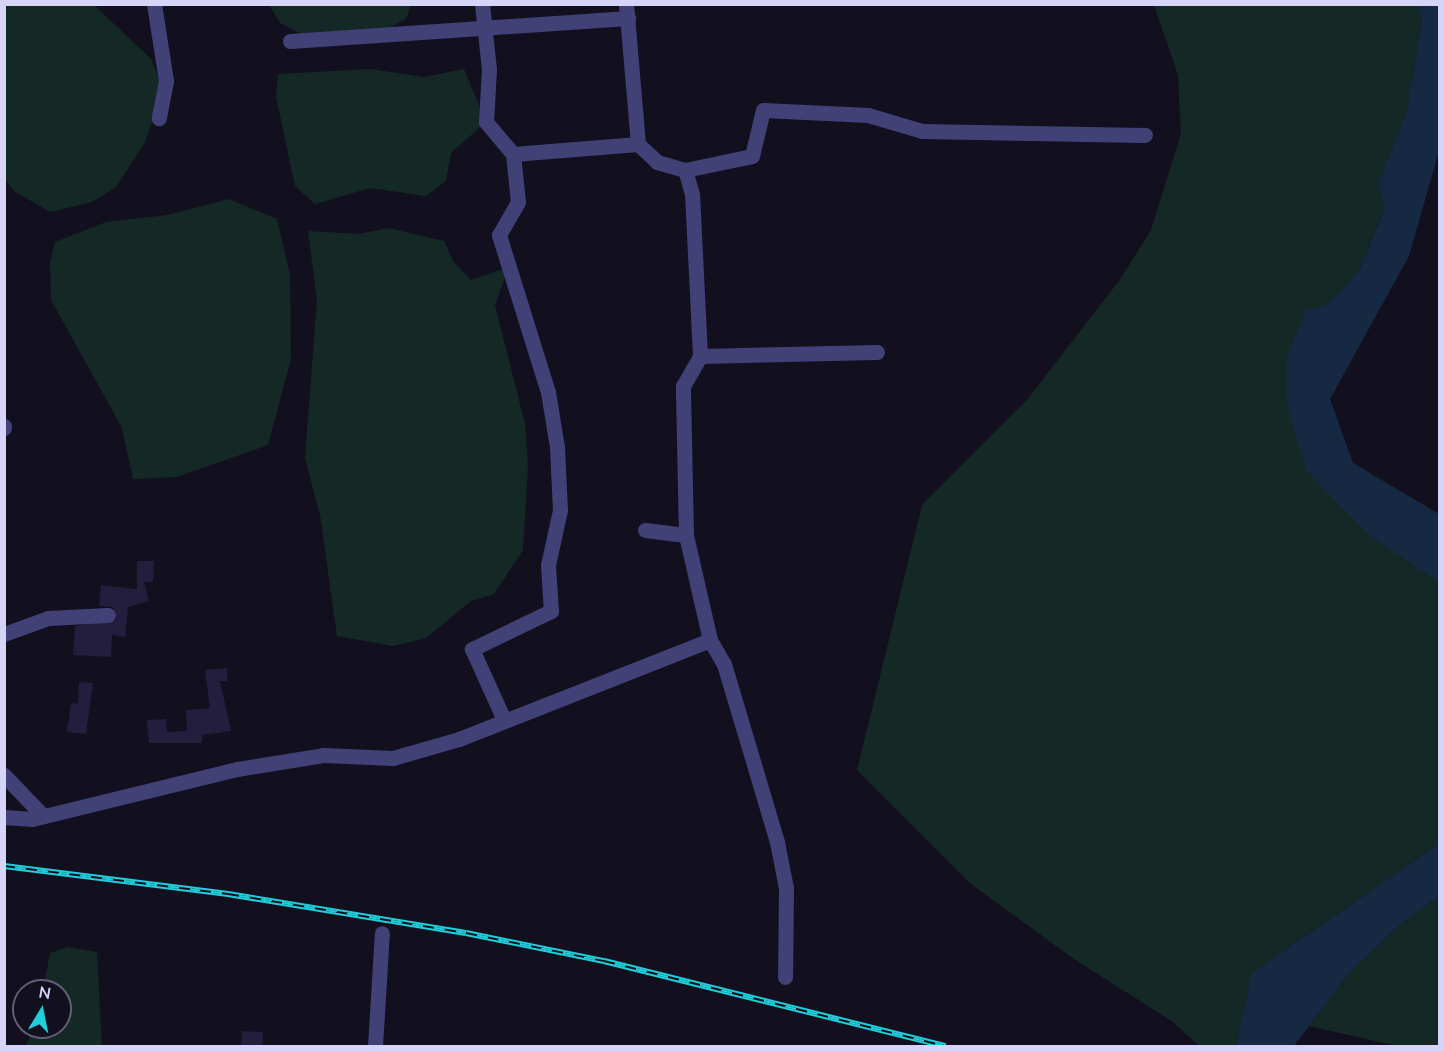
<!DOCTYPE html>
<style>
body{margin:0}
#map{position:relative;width:1444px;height:1051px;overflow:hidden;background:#12101f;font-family:"Nunito Sans",sans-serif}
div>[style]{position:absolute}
.green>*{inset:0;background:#142826}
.water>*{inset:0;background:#162943}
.building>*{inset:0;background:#231e3d;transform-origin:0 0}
.street>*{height:15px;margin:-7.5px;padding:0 7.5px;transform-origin:7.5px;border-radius:7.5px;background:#414178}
.rail>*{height:6px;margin-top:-3px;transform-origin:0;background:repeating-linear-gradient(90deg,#12101f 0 11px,#1ed0db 0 22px);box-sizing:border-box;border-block:2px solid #1ed0db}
span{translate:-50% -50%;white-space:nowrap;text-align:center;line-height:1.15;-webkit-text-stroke:6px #12101f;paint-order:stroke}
.frame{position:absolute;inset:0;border:6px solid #d6d4f9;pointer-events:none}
.north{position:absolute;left:12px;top:979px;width:60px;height:60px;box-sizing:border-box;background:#12101f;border:2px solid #605e76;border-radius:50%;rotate:10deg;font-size:16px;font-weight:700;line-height:24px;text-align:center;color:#d6d4f9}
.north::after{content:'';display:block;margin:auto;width:21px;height:27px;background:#1ed0db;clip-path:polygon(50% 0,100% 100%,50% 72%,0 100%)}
</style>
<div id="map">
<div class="green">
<div style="clip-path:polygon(5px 5px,94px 5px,151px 59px,164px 90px,144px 144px,116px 187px,92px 202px,50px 212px,14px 191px,5px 179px)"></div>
<div style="clip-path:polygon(269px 5px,411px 5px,406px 19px,364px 41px,324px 45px,280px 23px)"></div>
<div style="clip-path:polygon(1154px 5px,1418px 5px,1422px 20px,1407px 112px,1378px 184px,1384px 209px,1359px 271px,1325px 306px,1287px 406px,1439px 582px,1439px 844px,1252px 973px,1236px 1046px,1199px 1046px,1173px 1022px,1074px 959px,971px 884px,857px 770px,922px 505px,1026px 401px,1119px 281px,1151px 230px,1181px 134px,1178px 75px)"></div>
<div style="clip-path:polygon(370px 69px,424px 77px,464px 69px,486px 122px,451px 153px,446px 181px,426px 196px,370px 188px,315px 204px,295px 186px,276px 97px,278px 74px)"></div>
<div style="clip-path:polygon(229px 199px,277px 219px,290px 274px,291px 359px,268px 445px,177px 477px,133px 479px,122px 428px,51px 300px,50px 263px,55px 242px,106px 222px,167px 215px)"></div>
<div style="clip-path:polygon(389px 228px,444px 241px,453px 261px,471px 280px,509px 267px,495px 305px,525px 424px,528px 466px,523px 550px,494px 594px,471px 601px,426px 638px,393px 646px,337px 636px,320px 515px,305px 458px,317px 300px,308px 231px,358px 234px)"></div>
<div style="clip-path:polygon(1439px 896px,1439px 1046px,1397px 1046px,1309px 1026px,1349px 973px,1401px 924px)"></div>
<div style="clip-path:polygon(68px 947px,97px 952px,102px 1046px,26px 1046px,33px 1027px,60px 1027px,60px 991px,43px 991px,50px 953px)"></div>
</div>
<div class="water">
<div style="clip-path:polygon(1418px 5px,1439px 5px,1439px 151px,1409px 256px,1330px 399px,1353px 463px,1439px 514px,1439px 582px,1369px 535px,1306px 470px,1287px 406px,1287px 357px,1306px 310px,1325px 306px,1359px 271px,1384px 210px,1378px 184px,1407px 112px,1422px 20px)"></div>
<div style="clip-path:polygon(1439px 844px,1439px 896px,1401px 924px,1349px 973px,1294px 1046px,1236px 1046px,1252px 973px)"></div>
</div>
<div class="building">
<div style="clip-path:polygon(137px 561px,154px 561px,153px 582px,144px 582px,149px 601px,128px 607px,125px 637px,112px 635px,111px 657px,73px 655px,75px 626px,116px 620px,113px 607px,99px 606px,101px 585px,137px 589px)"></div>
<div style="clip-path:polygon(227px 668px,227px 681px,220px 681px,231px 731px,202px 735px,202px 743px,149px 743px,147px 720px,166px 719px,167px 732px,187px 731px,186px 710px,210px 708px,205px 670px)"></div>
<div style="clip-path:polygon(79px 682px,93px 683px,86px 734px,67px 732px,71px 703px,78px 704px)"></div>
<div style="left:242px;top:1031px;width:21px;height:16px;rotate:3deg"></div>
</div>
<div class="street">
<div style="left:154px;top:4px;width:78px;rotate:81.1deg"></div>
<div style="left:166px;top:81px;width:38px;rotate:101deg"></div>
<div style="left:482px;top:4px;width:65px;rotate:83.9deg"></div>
<div style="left:489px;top:69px;width:53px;rotate:93.2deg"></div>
<div style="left:486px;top:122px;width:42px;rotate:49.8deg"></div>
<div style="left:513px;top:154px;width:48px;rotate:84.1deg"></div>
<div style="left:518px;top:202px;width:38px;rotate:120deg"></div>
<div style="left:499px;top:235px;width:164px;rotate:72.7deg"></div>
<div style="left:548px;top:392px;width:56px;rotate:80.7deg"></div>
<div style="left:557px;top:447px;width:63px;rotate:87.3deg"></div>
<div style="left:560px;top:510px;width:56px;rotate:102.3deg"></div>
<div style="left:548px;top:565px;width:46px;rotate:86.3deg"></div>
<div style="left:551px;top:611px;width:88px;rotate:154.3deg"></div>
<div style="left:472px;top:649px;width:78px;rotate:65.7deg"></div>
<div style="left:626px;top:4px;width:141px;rotate:85.1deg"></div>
<div style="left:638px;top:144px;width:26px;rotate:43deg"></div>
<div style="left:657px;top:162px;width:29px;rotate:16deg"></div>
<div style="left:290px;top:41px;width:339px;rotate:-3.9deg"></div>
<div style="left:513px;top:154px;width:125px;rotate:-4.6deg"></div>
<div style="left:700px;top:356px;width:177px;rotate:-1.3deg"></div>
<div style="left:4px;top:426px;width:2px;rotate:90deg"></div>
<div style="left:645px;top:530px;width:41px;rotate:7deg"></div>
<div style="left:4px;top:634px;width:47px;rotate:-20deg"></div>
<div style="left:48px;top:618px;width:60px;rotate:-2.9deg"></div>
<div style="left:710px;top:640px;width:28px;rotate:60deg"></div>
<div style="left:724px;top:664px;width:186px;rotate:73.4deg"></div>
<div style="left:777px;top:842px;width:47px;rotate:78.9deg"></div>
<div style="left:786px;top:888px;width:89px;rotate:90.6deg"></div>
<div style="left:4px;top:775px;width:57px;rotate:46.4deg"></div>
<div style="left:4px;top:817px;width:28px;rotate:4deg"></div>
<div style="left:32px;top:819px;width:211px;rotate:-13.7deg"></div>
<div style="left:237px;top:769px;width:87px;rotate:-9.2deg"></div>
<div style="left:323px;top:755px;width:70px;rotate:2.5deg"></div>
<div style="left:393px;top:758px;width:69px;rotate:-16.1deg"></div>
<div style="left:459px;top:739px;width:270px;rotate:-21.5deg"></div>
<div style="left:710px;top:640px;width:108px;rotate:-102.9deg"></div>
<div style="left:686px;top:535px;width:149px;rotate:-91.2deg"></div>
<div style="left:683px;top:386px;width:34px;rotate:-60deg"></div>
<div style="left:700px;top:356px;width:162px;rotate:-92.8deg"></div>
<div style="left:692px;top:194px;width:25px;rotate:-106deg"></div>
<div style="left:685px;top:170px;width:68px;rotate:-11.8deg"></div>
<div style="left:752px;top:156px;width:47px;rotate:-76.6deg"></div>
<div style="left:763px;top:110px;width:105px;rotate:2.7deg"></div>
<div style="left:868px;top:115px;width:56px;rotate:16.5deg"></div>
<div style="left:922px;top:131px;width:223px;rotate:1deg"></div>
<div style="left:375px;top:1046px;width:113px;rotate:-86.5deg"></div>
</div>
<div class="rail">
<div style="left:4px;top:866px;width:226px;rotate:7.1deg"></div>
<div style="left:228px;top:894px;width:241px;rotate:9.3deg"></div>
<div style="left:466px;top:933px;width:141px;rotate:11.5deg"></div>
<div style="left:604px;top:961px;width:352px;rotate:14deg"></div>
</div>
<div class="frame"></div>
<div class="north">N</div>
</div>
